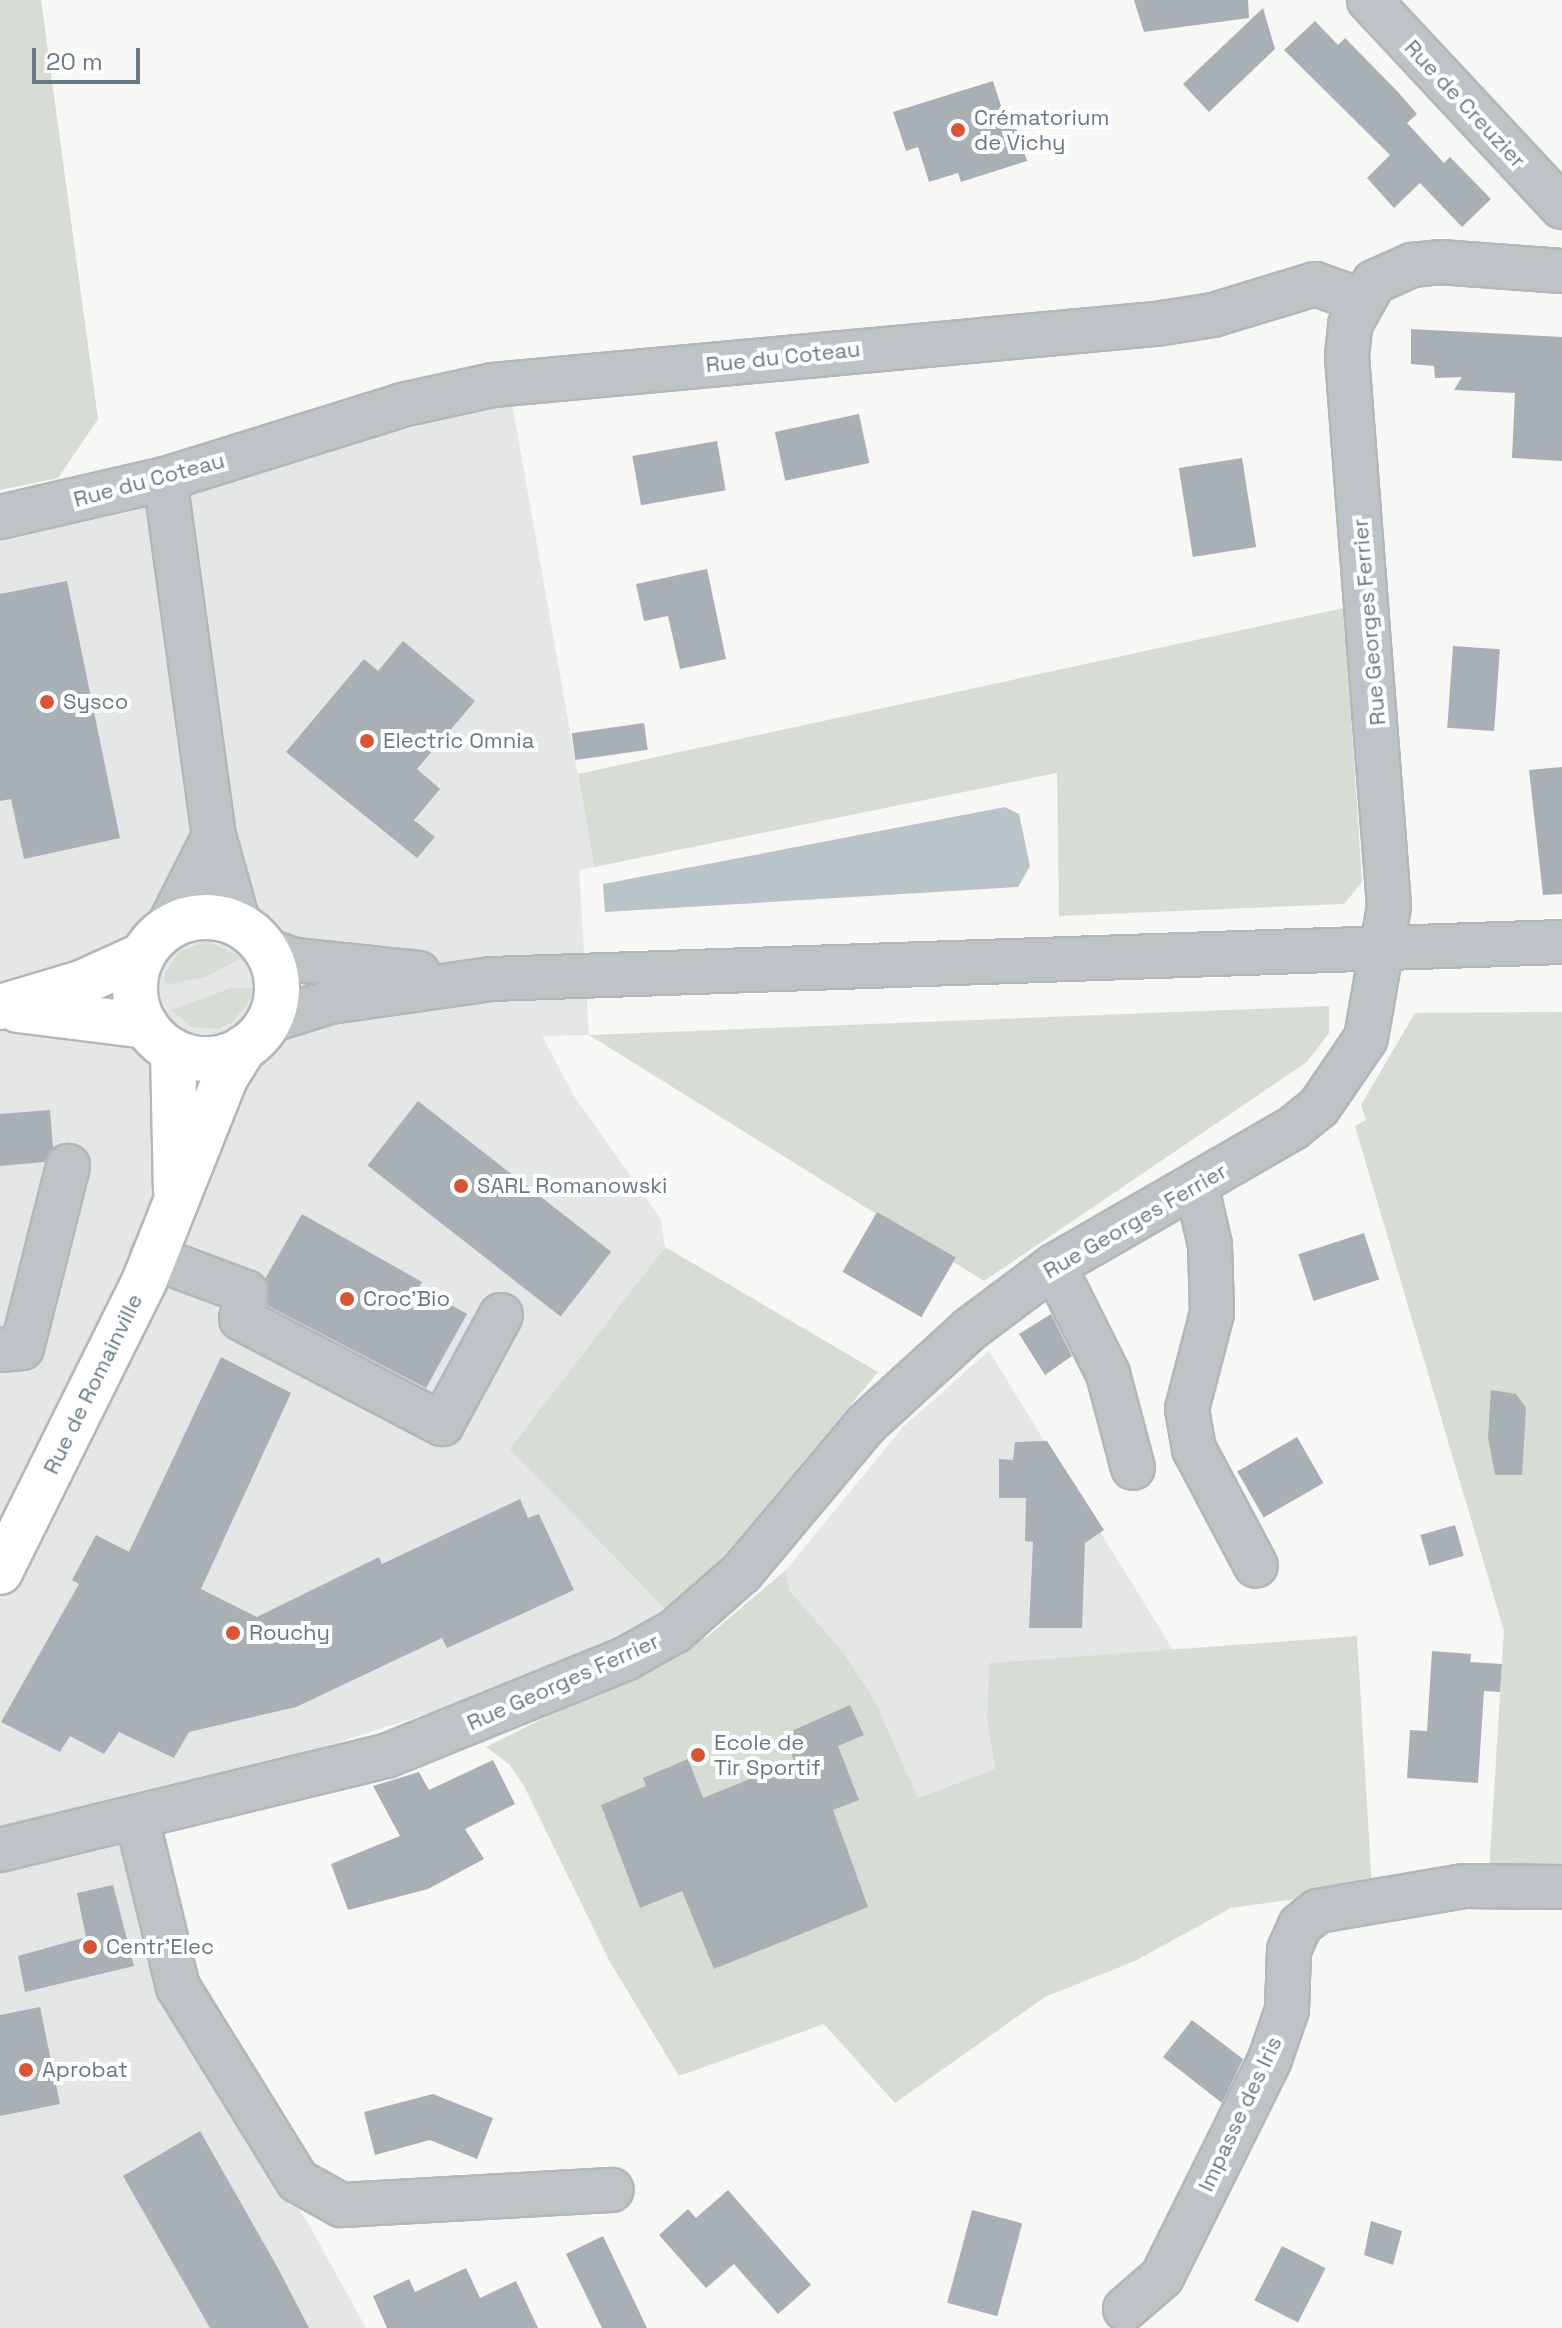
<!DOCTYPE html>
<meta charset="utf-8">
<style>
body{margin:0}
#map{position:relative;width:1562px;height:2328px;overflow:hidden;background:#f7f7f5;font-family:"Space Grotesk",sans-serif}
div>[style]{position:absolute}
.built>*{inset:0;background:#e5e6e6}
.green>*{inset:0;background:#d7dcd4}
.water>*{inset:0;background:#b8c4c8}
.building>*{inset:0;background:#a8b0b5;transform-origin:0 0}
.roads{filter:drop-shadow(2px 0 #b2b7bb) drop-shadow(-2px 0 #b2b7bb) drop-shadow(0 2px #b2b7bb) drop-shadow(0 -2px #b2b7bb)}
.minor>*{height:42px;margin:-21px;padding:0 21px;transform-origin:21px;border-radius:21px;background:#bec3c6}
.major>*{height:44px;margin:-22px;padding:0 22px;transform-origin:22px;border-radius:22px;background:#fff}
.major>.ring{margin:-22px;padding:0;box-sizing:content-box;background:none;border:44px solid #fff;border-radius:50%}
.dots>*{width:22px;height:22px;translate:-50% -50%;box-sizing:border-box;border:4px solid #fff;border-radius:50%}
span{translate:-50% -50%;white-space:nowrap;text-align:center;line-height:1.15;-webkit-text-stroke:8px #fff;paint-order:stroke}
.street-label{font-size:22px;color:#687984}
.poi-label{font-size:22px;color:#687984}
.left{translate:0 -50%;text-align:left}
.scale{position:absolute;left:32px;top:48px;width:108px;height:36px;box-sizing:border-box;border:4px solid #687984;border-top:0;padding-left:10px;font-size:24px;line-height:28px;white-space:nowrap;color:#687984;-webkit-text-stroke:6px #fff;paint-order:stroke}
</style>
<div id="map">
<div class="built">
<div style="clip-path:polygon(512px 403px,594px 867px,579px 870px,589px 1035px,542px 1036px,574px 1096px,661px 1219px,665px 1247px,511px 1449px,668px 1612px,520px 1684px,261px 1767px,113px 1807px,160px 1989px,309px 2225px,366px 2328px,0 2328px,0 530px)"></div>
<div style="clip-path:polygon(989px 1351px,1173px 1650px,989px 1663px,987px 1719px,995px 1769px,918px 1798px,874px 1699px,843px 1652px,789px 1590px,786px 1570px,903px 1427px)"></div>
</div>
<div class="green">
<div style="clip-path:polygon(0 0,41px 0,98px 419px,58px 478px,0 490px)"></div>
<div style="clip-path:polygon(1344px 608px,1362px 882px,1344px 904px,1059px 916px,1057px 773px,594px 867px,578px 774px)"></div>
<div style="clip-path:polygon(208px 941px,242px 958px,205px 977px,164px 985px,165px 973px,180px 951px)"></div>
<div style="clip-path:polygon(231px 988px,253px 988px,251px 999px,231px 1023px,218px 1029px,192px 1027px,171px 1010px)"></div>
<div style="clip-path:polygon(1329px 1006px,1329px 1033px,1307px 1062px,984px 1281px,589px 1035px)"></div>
<div style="clip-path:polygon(1562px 1012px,1562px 1875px,1489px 1873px,1504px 1631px,1355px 1126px,1366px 1120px,1361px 1105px,1415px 1013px)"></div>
<div style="clip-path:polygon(665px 1247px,878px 1372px,730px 1549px,668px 1612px,510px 1449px)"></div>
<div style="clip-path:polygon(786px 1570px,789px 1590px,843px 1652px,874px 1699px,918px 1798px,995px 1769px,987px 1719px,989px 1663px,1357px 1636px,1372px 1888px,1231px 1908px,1135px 1961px,1045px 1997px,895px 2103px,824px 2024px,679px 2076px,610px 1962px,524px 1786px,509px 1764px,486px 1747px,708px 1636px)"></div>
</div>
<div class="water">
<div style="clip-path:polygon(1005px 807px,1019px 814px,1030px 866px,1018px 887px,605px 912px,603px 884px)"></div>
</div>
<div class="building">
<div style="clip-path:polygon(1134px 0,1248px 0,1249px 18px,1144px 32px)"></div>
<div style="clip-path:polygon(1263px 8px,1275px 49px,1209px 112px,1183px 84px)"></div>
<div style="clip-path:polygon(1315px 21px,1338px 45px,1345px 38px,1398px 92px,1417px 114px,1407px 123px,1444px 163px,1450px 157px,1491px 199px,1462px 227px,1420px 183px,1394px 208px,1367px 178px,1390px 155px,1284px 50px)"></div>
<div style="clip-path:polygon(993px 81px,1003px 112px,1010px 109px,1027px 161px,961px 182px,958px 173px,929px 182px,918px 147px,906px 151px,893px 112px)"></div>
<div style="clip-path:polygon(1411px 329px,1562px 337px,1562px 461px,1512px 458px,1515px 393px,1454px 390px,1462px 377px,1435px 378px,1434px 366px,1411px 364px)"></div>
<div style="left:859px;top:414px;width:50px;height:86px;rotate:78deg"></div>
<div style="left:717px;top:441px;width:50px;height:86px;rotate:80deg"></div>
<div style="left:1242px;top:458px;width:90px;height:64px;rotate:81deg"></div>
<div style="clip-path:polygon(707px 569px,726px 659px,680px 669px,668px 616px,644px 621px,636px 584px)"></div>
<div style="clip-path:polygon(67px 581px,120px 838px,24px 859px,11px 799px,0 801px,0 594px)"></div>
<div style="clip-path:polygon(403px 641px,475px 701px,417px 769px,440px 789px,414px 820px,435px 837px,417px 858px,286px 752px,364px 659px,378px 671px)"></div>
<div style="left:1453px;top:646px;width:47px;height:82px;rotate:4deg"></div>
<div style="left:644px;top:723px;width:27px;height:73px;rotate:82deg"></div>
<div style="clip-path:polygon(1562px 767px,1562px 894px,1543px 895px,1529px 770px)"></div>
<div style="left:418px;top:1101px;width:245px;height:82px;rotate:38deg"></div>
<div style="clip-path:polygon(50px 1110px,53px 1148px,44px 1162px,0 1166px,0 1114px)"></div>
<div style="left:877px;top:1212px;width:91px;height:69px;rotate:30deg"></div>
<div style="clip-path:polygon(302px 1214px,422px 1282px,419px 1287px,467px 1314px,426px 1388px,268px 1306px,265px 1279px)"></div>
<div style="left:1364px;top:1233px;width:49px;height:69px;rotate:72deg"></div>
<div style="clip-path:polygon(1051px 1314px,1072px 1356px,1045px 1375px,1019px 1334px)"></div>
<div style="clip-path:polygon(221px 1357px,291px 1393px,201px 1589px,257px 1617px,379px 1557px,382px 1564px,520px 1499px,528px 1518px,539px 1514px,574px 1590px,447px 1648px,442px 1638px,296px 1707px,189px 1732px,174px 1758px,119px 1732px,104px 1754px,70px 1736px,60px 1752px,1px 1722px,79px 1584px,72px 1580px,96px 1535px,129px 1552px)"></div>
<div style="clip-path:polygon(1491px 1390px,1516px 1394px,1526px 1408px,1522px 1475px,1495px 1475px,1488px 1437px)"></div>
<div style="left:1297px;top:1437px;width:53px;height:69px;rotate:60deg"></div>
<div style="clip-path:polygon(1047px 1441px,1104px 1530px,1085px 1543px,1082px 1628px,1029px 1628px,1033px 1542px,1025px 1541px,1026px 1498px,999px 1498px,999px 1459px,1013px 1460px,1015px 1442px)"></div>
<div style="left:1455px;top:1525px;width:32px;height:36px;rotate:74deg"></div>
<div style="clip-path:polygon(1432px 1651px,1471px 1654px,1470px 1662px,1502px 1664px,1500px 1692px,1484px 1691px,1478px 1783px,1407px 1778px,1410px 1730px,1427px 1731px)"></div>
<div style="clip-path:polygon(850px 1705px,864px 1735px,838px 1746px,859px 1800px,833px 1810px,868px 1907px,714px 1969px,682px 1891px,640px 1908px,601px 1805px,646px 1786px,643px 1778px,688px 1759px,703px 1798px,794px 1761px,785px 1734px)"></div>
<div style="clip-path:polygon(493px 1760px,515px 1804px,465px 1829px,484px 1859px,428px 1889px,348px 1910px,331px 1864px,400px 1836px,373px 1786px,419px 1772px,429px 1790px)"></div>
<div style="clip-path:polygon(113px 1885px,134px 1966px,25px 1992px,18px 1956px,86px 1937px,77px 1893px)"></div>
<div style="clip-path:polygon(40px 2007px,60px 2104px,0 2116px,0 2015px)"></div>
<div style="clip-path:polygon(1192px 2020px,1243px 2059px,1222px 2103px,1163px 2057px)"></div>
<div style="clip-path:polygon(433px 2094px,493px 2118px,477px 2159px,430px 2140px,375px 2155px,364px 2112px)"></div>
<div style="clip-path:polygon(200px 2131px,279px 2270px,309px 2328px,210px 2328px,123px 2176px)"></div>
<div style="clip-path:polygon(728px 2190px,811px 2285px,778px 2314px,734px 2264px,706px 2288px,659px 2235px,688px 2209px,696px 2218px)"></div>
<div style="left:972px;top:2210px;width:52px;height:96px;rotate:15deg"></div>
<div style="clip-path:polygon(1371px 2221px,1402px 2231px,1393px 2265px,1364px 2255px)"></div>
<div style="clip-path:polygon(603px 2236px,647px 2328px,602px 2328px,566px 2254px)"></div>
<div style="left:1282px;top:2246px;width:49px;height:61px;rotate:27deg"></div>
<div style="clip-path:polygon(466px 2268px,480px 2298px,516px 2281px,538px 2328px,387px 2328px,373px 2296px,409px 2279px,415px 2292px)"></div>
</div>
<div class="roads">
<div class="minor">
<div style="left:1369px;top:0;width:283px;rotate:47deg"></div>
<div style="left:165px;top:479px;width:360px;rotate:82.2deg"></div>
<div style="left:214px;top:836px;width:92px;rotate:74.3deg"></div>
<div style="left:0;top:517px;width:169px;rotate:-13deg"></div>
<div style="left:165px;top:479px;width:248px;rotate:-17.3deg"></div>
<div style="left:402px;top:405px;width:93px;rotate:-12.4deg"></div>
<div style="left:493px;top:385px;width:666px;rotate:-5.26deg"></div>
<div style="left:1156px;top:324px;width:58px;rotate:-9deg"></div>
<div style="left:1213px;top:315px;width:107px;rotate:-16.9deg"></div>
<div style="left:1315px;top:284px;width:49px;rotate:19.2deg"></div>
<div style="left:168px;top:927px;width:102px;rotate:-63.2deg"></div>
<div style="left:266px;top:950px;width:31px;rotate:19deg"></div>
<div style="left:295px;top:960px;width:124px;rotate:6deg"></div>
<div style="left:269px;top:1021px;width:64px;rotate:-17.3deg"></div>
<div style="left:330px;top:1002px;width:163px;rotate:-8.1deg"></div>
<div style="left:491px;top:979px;width:1072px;rotate:-1.98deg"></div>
<div style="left:1196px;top:1184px;width:63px;rotate:77.1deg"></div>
<div style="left:1210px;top:1245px;width:68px;rotate:88.3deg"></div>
<div style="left:1212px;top:1313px;width:99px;rotate:104.6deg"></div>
<div style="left:1187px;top:1409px;width:41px;rotate:80.1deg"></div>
<div style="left:1194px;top:1449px;width:132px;rotate:62.1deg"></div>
<div style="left:152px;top:1257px;width:100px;rotate:20.4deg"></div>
<div style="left:246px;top:1292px;width:27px;rotate:100deg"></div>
<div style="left:241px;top:1319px;width:227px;rotate:27.6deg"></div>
<div style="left:442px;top:1424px;width:124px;rotate:-61.6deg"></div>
<div style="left:1054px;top:1266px;width:121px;rotate:63.4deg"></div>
<div style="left:1108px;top:1374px;width:97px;rotate:75.1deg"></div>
<div style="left:0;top:1350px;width:22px;rotate:-5deg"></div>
<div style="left:22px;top:1348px;width:188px;rotate:-75.8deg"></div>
<div style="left:137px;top:1819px;width:173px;rotate:76.3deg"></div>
<div style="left:178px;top:1987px;width:228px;rotate:58.3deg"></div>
<div style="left:298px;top:2181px;width:49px;rotate:29.2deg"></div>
<div style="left:341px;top:2205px;width:271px;rotate:-3.2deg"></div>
<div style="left:0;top:1850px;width:397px;rotate:-13.7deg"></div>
<div style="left:386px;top:1756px;width:260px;rotate:-22.1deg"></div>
<div style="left:627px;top:1658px;width:55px;rotate:-29.4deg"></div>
<div style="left:675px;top:1631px;width:89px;rotate:-41.4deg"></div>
<div style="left:742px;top:1572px;width:193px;rotate:-50deg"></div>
<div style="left:866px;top:1424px;width:141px;rotate:-42.4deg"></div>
<div style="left:970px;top:1329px;width:105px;rotate:-36.9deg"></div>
<div style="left:1054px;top:1266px;width:276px;rotate:-30deg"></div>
<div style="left:1293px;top:1128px;width:33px;rotate:-39deg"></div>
<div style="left:1319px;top:1107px;width:83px;rotate:-55.7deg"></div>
<div style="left:1366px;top:1038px;width:134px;rotate:-80.1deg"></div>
<div style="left:1389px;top:906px;width:552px;rotate:-94.37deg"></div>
<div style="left:1347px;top:356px;width:31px;rotate:-84deg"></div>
<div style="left:1350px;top:325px;width:49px;rotate:-60.8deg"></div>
<div style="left:1374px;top:282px;width:42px;rotate:-24.1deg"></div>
<div style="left:1412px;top:265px;width:28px;rotate:-6deg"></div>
<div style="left:1440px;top:262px;width:122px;rotate:4.2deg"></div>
<div style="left:1125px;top:2309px;width:49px;rotate:-40.9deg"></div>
<div style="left:1162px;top:2277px;width:243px;rotate:-63.6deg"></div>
<div style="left:1270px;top:2059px;width:52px;rotate:-70.9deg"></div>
<div style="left:1287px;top:2010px;width:60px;rotate:-88.1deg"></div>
<div style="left:1289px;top:1950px;width:27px;rotate:-66deg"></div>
<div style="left:1300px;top:1925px;width:23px;rotate:-38deg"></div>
<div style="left:1318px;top:1911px;width:148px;rotate:-9.7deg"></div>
<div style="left:1464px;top:1886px;width:98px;rotate:0.6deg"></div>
</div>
<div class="major">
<div class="ring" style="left:135px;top:917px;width:98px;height:98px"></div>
<div style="left:0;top:1007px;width:84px;rotate:-16.5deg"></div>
<div style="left:81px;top:983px;width:68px;rotate:-24.3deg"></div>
<div style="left:18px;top:1010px;width:129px;rotate:7.1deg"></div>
<div style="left:173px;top:1051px;width:139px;rotate:88.8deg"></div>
<div style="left:0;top:1572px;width:324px;rotate:-63.6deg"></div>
<div style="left:144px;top:1282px;width:219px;rotate:-68.3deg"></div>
<div style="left:225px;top:1078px;width:36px;rotate:-58deg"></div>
</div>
</div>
<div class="dots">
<div style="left:958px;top:130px;background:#d85434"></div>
<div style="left:47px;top:702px;background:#d85434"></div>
<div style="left:367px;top:741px;background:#d85434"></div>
<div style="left:461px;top:1186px;background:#d85434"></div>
<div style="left:347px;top:1299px;background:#d85434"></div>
<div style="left:233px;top:1633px;background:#d85434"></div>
<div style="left:698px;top:1755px;background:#d85434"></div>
<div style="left:90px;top:1947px;background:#d85434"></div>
<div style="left:26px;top:2070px;background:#d85434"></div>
</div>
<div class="street-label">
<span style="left:1465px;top:104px;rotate:47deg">Rue de Creuzier</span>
<span style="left:783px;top:357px;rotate:-6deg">Rue du Coteau</span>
<span style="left:149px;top:480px;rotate:-15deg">Rue du Coteau</span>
<span style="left:1369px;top:622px;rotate:-95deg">Rue Georges Ferrier</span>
<span style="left:1135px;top:1221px;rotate:-30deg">Rue Georges Ferrier</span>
<span style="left:93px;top:1384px;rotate:-64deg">Rue de Romainville</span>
<span style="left:563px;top:1682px;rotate:-24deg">Rue Georges Ferrier</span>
<span style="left:1240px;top:2114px;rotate:-65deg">Impasse des Iris</span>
</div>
<div class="poi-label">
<span class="left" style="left:974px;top:130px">Crématorium<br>de Vichy</span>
<span class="left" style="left:63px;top:702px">Sysco</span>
<span class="left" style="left:383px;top:741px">Electric Omnia</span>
<span class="left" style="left:477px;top:1186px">SARL Romanowski</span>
<span class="left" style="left:363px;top:1299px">Croc'Bio</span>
<span class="left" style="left:249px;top:1633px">Rouchy</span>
<span class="left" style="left:714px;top:1755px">Ecole de<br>Tir Sportif</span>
<span class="left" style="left:106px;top:1947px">Centr'Elec</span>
<span class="left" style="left:42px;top:2070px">Aprobat</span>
</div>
<div class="scale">20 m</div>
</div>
